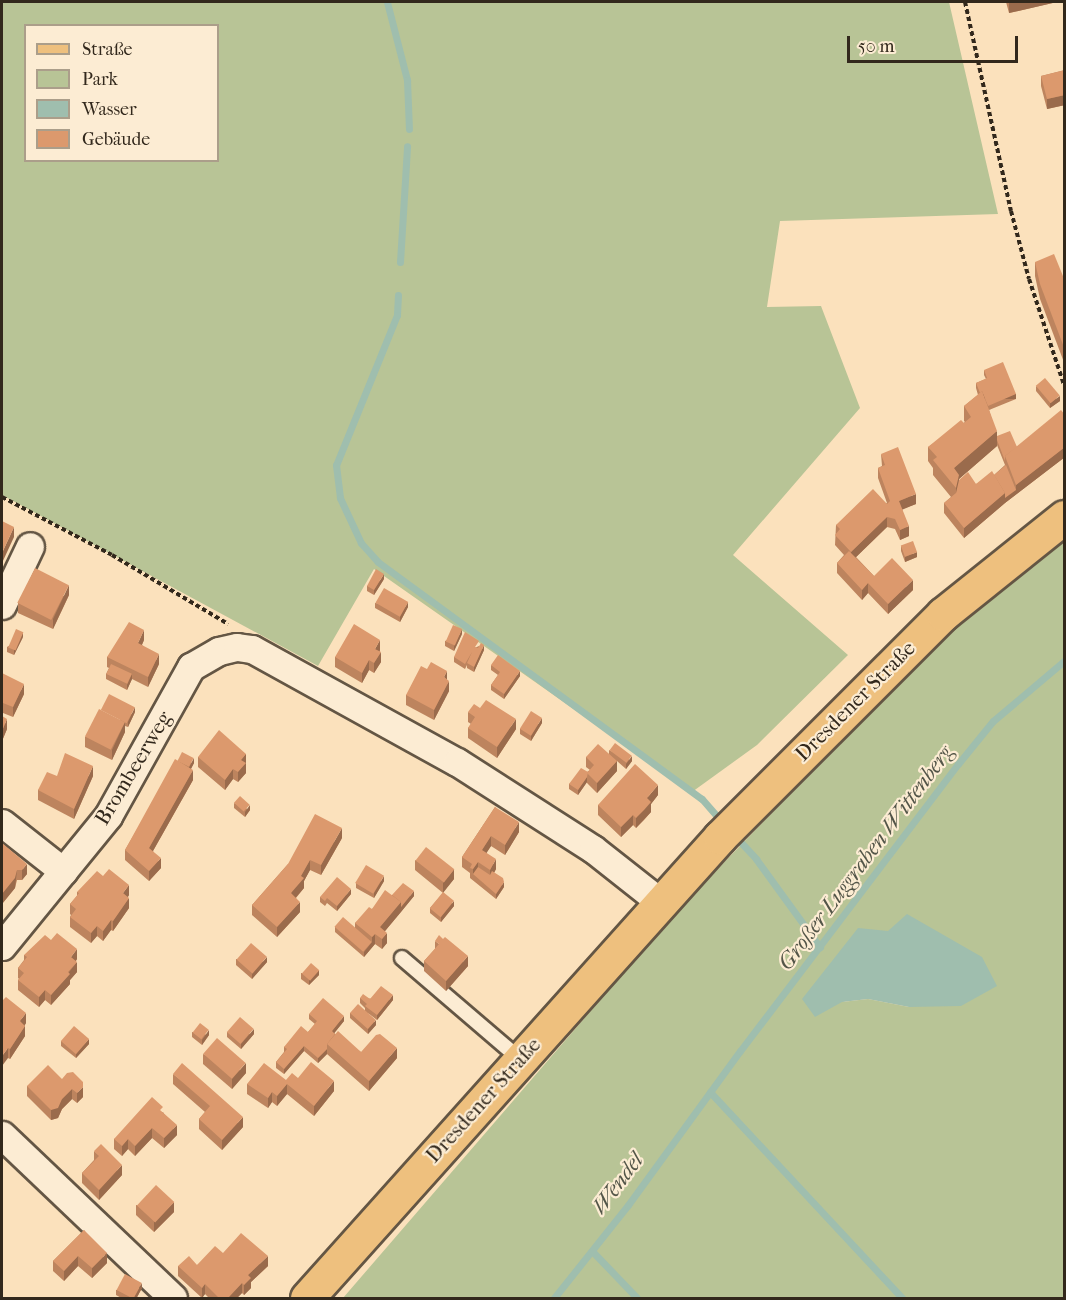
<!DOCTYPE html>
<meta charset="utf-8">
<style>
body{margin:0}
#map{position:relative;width:1066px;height:1300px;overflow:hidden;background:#fbe1bc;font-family:"IM FELL French Canon",serif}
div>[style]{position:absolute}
.green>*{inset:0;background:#b8c496}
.water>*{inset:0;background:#9fbeae}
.stream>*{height:7px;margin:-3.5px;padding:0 3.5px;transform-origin:3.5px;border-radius:3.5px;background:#9fbeae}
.path>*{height:4px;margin-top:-2px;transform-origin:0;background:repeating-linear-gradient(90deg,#32281c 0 4.5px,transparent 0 7.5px)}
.roads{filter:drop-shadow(2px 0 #645644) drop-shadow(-2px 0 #645644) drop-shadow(0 2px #645644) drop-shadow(0 -2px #645644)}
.service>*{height:14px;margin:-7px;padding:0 7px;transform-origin:7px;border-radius:7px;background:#fcecd3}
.minor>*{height:27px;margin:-13.5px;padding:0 13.5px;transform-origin:13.5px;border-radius:13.5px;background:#fcecd3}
.primary>*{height:33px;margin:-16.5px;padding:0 16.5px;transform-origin:16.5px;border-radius:16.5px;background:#eec07e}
.wall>*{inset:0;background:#bd845e}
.shaded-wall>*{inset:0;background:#9a6b4c;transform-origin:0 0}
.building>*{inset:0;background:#dc996d;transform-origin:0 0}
span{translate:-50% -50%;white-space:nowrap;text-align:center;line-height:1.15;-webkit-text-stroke:4.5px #fcecd3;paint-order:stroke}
.street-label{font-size:21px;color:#32281c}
.water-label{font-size:22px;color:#535548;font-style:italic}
.frame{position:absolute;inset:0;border:3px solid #32281c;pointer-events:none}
.legend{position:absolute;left:24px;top:24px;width:195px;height:138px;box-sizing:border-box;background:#fcecd3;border:2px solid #ab9e8a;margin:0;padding:8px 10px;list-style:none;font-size:18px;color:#32281c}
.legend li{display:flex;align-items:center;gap:12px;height:30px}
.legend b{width:30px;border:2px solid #ab9e8a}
.scale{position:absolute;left:847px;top:36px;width:171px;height:27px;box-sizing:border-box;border:3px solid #32281c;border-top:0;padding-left:8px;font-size:18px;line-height:21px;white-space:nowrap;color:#32281c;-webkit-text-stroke:4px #fcecd3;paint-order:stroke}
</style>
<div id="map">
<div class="green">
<div style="clip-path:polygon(evenodd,2px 2px,949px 2px,998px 214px,780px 221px,767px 307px,821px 306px,860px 408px,733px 555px,848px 655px,757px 745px,692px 792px,374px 569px,318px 666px,2px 495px,2px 2px,26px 26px,218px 26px,218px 160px,26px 160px,26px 26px)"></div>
<div style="clip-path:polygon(evenodd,1064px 533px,1064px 1298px,343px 1298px,676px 912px,960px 618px,1064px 533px,982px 957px,909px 1007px,868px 999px,842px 1002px,982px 957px)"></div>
</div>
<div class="water">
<div style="clip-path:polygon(907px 914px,982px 957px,997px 986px,961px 1006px,909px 1007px,868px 999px,842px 1002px,815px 1017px,802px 999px,858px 928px,888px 931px)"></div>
</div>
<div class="stream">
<div style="left:387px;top:2px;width:81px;rotate:75.6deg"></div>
<div style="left:407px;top:80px;width:49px;rotate:87.7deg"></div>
<div style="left:400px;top:262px;width:116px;rotate:-86.5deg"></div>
<div style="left:398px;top:295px;width:20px;rotate:93deg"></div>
<div style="left:397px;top:315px;width:162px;rotate:112.1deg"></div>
<div style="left:336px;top:465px;width:33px;rotate:83deg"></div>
<div style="left:340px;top:498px;width:50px;rotate:65deg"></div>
<div style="left:361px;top:543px;width:25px;rotate:48deg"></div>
<div style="left:378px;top:562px;width:401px;rotate:36.2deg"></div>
<div style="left:702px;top:799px;width:32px;rotate:49deg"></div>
<div style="left:734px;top:835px;width:33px;rotate:47deg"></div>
<div style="left:756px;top:859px;width:109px;rotate:54deg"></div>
<div style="left:710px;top:1092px;width:282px;rotate:47deg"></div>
<div style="left:592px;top:1251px;width:65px;rotate:46.2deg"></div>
<div style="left:554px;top:1298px;width:119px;rotate:-51.5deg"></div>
<div style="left:628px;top:1205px;width:190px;rotate:-54deg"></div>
<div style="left:740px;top:1051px;width:360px;rotate:-52.8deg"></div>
<div style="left:958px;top:764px;width:55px;rotate:-50.9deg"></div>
<div style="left:993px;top:721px;width:93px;rotate:-40.2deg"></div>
</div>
<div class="path">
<div style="left:965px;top:2px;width:214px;rotate:77.6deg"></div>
<div style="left:1011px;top:211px;width:70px;rotate:75.2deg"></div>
<div style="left:1029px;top:279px;width:112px;rotate:71.7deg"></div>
<div style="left:2px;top:497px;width:124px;rotate:27.8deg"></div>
<div style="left:112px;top:555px;width:135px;rotate:30.7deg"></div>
</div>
<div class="roads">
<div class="service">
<div style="left:402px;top:958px;width:155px;rotate:40.6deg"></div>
</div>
<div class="minor">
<div style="left:2px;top:605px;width:65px;rotate:-64.6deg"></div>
<div style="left:2px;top:823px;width:78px;rotate:38.2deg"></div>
<div style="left:2px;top:946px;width:168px;rotate:-50.8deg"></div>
<div style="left:108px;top:816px;width:171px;rotate:-60.9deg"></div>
<div style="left:191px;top:667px;width:32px;rotate:-30deg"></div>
<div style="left:219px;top:651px;width:18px;rotate:-13deg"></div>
<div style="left:237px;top:647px;width:15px;rotate:8deg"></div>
<div style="left:252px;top:649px;width:234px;rotate:28.9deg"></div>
<div style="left:457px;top:762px;width:161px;rotate:32.6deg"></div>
<div style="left:593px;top:849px;width:85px;rotate:38.3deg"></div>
<div style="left:2px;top:1135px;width:236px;rotate:43.6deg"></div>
</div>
<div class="primary">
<div style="left:307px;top:1298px;width:619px;rotate:-48.14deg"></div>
<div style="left:720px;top:837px;width:315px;rotate:-45deg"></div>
<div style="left:943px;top:614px;width:155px;rotate:-38.7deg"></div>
</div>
</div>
<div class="wall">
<div style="clip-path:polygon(1006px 2px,1057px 2px,1009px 13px)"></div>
<div style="clip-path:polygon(1065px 70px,1065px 105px,1047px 109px,1041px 86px,1041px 76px)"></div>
<div style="clip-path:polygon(1035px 262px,1065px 281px,1065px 365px,1040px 299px,1035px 276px)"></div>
<div style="clip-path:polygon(evenodd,984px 370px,1016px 399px,989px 410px,997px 436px,1017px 447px,1065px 415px,1065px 457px,1005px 503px,964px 538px,944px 513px,944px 503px,951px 497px,933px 475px,933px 468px,928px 461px,928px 447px,965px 422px,964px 421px,964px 406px,978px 395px,976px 388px,976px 383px,986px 379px,984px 375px,984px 370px,997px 445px,1005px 465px,994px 475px,976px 484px,959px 480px,959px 479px,997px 446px,997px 445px)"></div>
<div style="clip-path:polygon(1036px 386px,1060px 401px,1050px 408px,1036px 391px)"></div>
<div style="clip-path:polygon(881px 454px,916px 504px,902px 509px,909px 536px,900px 540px,895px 529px,887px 527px,856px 557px,874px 576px,913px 590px,888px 614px,868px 593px,862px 600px,837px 573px,837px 563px,844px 555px,835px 545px,836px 525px,887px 503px,878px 478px,878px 468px,882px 466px)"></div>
<div style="clip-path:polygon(901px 546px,917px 557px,905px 562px,901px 551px)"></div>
<div style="clip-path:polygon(384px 579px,374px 595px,367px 591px,367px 586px)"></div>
<div style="clip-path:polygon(69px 595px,53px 629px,18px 613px,18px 603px)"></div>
<div style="clip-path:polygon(375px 603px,408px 607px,400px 622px,375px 608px)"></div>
<div style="clip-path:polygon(462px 634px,454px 651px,445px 646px,445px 641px)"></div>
<div style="clip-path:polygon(23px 637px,14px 655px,7px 652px,7px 647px)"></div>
<div style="clip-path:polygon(144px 640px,142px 645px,159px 664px,148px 687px,132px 679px,127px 690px,106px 679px,106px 674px,109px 668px,107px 667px,107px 657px)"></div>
<div style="clip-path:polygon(479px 646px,484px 650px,474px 672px,467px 668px,467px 665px,465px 669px,454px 662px,454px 657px)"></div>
<div style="clip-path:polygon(380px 650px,380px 651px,381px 662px,374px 673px,369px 670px,362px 683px,335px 667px,335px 657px)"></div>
<div style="clip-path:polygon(491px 665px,520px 676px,504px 699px,491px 690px,491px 685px,498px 675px,491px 670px)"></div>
<div style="clip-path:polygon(2px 673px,24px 694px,13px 717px,3px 713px,2px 716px,7px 729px,2px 741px)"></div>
<div style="clip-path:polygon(447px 680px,449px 691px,434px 720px,406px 705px,406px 695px)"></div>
<div style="clip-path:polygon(135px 712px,128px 727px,125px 726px,125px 732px,112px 760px,85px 747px,85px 737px)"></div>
<div style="clip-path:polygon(468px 712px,516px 729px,497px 758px,468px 738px,468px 728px,471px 724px,468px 722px)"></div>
<div style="clip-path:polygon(542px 723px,531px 741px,520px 734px,520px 729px)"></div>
<div style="clip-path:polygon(609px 750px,632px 761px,626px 769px,617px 761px,617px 771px,597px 793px,587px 783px,587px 782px,578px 795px,569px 789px,569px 784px,590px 770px,586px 767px,586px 757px,609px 754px)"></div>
<div style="clip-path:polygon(246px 754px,246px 773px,238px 782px,233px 779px,225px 790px,198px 767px,198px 757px)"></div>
<div style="clip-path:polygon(177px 761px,194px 763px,191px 769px,193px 780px,153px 851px,161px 868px,149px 881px,125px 860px,125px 850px)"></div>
<div style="clip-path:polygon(57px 776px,93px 776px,74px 819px,38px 800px,38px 790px)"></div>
<div style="clip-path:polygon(658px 795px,651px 804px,651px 812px,644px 820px,636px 828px,633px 825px,621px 837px,598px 815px,598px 805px)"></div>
<div style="clip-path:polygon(234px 803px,250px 810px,245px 817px,234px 808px)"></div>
<div style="clip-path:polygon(495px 807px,519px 832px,505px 855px,491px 846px,486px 853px,496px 869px,494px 873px,504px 887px,496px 899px,470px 878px,470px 873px,462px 867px,462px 857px)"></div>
<div style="clip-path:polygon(342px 838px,321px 875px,310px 870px,304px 881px,304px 888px,296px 898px,300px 912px,277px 937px,252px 915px,252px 905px,288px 864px)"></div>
<div style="clip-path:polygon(2px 843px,27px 874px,22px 880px,17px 880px,15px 888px,2px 904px)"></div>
<div style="clip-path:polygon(415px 860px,454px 879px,443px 892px,454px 906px,441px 922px,430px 913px,430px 908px,443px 893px,415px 870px)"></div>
<div style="clip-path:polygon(384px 881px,374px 898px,356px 888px,356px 883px)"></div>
<div style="clip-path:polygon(77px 892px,129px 895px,128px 897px,129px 908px,113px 931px,111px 930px,103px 941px,97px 936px,91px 943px,70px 927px,70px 917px,71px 915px,70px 914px,70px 904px,77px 896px)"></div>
<div style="clip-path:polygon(351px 894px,337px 911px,327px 903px,325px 906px,320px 902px,320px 897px)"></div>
<div style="clip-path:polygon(392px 895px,414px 896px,385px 931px,387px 943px,382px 949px,375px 944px,364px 957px,335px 932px,335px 927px,355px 928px,355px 923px,372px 909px)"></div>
<div style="clip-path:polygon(435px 941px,468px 966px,446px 991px,424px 971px,424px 961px,435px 949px)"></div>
<div style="clip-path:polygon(24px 955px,77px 959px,76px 961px,77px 972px,70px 980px,70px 984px,51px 1005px,45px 1000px,39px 1007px,18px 990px,18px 980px,19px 979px,18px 978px,18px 968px,24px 960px)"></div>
<div style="clip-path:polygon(236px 959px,267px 962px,252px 979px,236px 965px)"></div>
<div style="clip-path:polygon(301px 973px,319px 975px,309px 985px,301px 979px)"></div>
<div style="clip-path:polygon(360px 998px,393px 1000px,377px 1020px,368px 1013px,376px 1025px,368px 1034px,350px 1018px,350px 1013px,365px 1011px,365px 1008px,360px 1003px)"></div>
<div style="clip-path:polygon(2px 1001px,26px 1023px,25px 1025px,25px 1036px,10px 1059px,8px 1058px)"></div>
<div style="clip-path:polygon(309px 1014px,344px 1021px,334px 1033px,361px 1052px,397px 1058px,369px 1091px,327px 1054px,318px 1063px,304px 1051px,284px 1074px,276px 1068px,276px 1062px,284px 1052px,284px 1047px,308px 1032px,315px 1024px,309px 1019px)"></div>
<div style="clip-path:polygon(192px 1032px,209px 1035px,202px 1045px,192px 1037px)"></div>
<div style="clip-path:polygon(227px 1032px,254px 1034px,241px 1049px,227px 1037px)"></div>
<div style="clip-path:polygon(61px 1041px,89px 1044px,76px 1058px,61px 1046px)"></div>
<div style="clip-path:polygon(203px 1054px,246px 1073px,232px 1089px,203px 1064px)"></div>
<div style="clip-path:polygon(173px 1074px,243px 1127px,222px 1150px,199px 1129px,199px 1119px,205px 1112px,173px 1084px)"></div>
<div style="clip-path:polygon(298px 1078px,334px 1091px,314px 1116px,287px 1094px,277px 1106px,272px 1102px,268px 1108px,247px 1094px,247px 1084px,286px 1080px)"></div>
<div style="clip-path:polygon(62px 1079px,83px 1097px,77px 1103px,72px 1099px,62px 1109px,58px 1118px,51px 1120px,27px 1096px,27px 1086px)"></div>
<div style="clip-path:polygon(163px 1112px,177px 1135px,164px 1148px,152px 1138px,135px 1156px,128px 1149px,122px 1156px,114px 1149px,114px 1139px)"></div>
<div style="clip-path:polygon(94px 1151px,122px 1175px,99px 1200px,82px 1183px,82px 1173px,94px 1160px)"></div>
<div style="clip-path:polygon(136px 1205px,174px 1212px,154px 1232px,136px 1215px)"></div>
<div style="clip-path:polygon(84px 1230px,107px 1263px,92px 1278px,78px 1266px,64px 1281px,53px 1271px,53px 1261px)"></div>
<div style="clip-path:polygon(223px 1253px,268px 1266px,251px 1282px,251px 1288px,244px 1295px,242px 1293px,236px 1299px,210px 1299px,205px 1294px,202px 1298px,178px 1276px,178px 1266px,197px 1265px)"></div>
<div style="clip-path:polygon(142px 1288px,136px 1299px,123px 1299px,116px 1295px,116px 1290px)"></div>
</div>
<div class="shaded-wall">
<div style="clip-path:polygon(1016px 2px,1057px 2px,1009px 13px,1009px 3px)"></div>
<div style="clip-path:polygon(1065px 95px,1065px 105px,1047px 109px,1047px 99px)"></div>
<div style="left:1016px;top:394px;width:5px;height:35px;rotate:90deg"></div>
<div style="clip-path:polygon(1060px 396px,1060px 401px,1050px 408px,1050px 403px)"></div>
<div style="clip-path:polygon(997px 431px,997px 446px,959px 479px,959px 490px,956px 503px,956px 488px,954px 468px)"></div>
<div style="clip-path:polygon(1065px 447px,1065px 457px,1005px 503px,964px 538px,964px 528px,1005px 493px,1016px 490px,1016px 485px)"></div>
<div style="clip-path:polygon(916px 494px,916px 504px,899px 511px,899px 501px)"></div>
<div style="clip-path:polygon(887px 517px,887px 527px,851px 562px,851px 552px)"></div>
<div style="clip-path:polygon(909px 526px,909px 536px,900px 540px,900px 530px)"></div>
<div style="clip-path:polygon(14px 527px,14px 537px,2px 563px,2px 553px)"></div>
<div style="clip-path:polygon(917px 552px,917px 557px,905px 562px,905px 557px)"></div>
<div style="clip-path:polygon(384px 574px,384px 579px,374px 595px,374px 590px)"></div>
<div style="clip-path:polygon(913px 580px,913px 590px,888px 614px,888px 604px)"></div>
<div style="clip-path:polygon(868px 583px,868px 593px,862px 600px,862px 590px)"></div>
<div style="clip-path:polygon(69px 585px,69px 595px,53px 629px,53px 619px)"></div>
<div style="clip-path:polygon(408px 602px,408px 607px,400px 622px,400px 617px)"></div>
<div style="clip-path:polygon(462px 629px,462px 634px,454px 651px,454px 646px)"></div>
<div style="clip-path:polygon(144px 630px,144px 640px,138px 653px,138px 643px)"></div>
<div style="clip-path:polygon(23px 632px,23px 637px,14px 655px,14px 650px)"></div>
<div style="clip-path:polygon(380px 640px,380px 650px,375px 659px,375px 649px)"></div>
<div style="clip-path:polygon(484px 645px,484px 650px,474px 672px,474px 667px)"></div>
<div style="clip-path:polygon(381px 652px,381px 662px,374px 673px,374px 663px)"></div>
<div style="clip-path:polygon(159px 654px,159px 664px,148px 687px,148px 677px)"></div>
<div style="clip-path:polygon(369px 660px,369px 670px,362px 683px,362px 673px)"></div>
<div style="clip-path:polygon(447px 671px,447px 681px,444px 677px)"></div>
<div style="clip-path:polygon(520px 671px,520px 676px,504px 699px,504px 694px)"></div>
<div style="clip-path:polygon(132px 674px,132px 679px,127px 690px,127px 685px)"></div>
<div style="clip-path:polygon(449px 681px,449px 691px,434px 720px,434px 710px)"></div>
<div style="clip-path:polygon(24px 684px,24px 694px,13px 717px,13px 707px)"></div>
<div style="clip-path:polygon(3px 703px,3px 713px,2px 717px,2px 707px)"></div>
<div style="clip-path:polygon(135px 707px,135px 712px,128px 727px,128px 722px)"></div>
<div style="clip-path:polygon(542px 718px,542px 723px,531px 741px,531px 736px)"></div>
<div style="clip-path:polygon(7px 719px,7px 729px,2px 741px,2px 731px)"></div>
<div style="clip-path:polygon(516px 719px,516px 729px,497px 758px,497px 747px)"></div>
<div style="clip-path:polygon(125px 722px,125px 732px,112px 760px,112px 750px)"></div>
<div style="clip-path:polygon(246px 754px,246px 773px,238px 782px,238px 772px,241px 760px)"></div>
<div style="clip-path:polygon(632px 756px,632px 761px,626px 769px,626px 764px)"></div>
<div style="clip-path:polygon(194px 758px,194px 763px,187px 776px,187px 771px)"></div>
<div style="clip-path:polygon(617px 761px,617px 771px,597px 793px,597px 783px)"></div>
<div style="clip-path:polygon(93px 766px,93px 776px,74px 819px,74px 809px)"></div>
<div style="clip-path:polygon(233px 769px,233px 779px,225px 790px,225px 780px)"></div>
<div style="clip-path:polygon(193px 770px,193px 780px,149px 858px,149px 848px)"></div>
<div style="clip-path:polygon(587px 777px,587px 782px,578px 795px,578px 790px)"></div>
<div style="clip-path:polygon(658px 785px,658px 795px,651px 804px,651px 812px,636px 828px,636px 818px,647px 798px)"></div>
<div style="clip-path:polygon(250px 805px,250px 810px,245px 817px,245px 812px)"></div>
<div style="clip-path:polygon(633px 815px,633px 825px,621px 837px,621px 827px)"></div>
<div style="clip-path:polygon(519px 822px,519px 832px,505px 855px,505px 845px)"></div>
<div style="clip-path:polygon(342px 828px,342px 838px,321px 875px,321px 865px)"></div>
<div style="clip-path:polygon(491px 836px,491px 846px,482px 860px,482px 850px)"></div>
<div style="clip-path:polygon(161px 858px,161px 868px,149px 881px,149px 871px)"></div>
<div style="clip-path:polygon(496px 859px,496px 869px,490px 880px,490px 870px)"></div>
<div style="clip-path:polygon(310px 860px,310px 870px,304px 881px,304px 888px,291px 903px,291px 893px)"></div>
<div style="clip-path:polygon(478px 862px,478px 872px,473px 874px,473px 869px)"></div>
<div style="clip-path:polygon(27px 864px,27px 874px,22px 880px,22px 870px)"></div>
<div style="clip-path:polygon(454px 869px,454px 879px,443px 893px,443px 883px)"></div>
<div style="clip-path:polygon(17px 870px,15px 888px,2px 904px,2px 894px)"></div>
<div style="clip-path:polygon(384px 876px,384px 881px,374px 898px,374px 893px)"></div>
<div style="clip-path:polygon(504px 882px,504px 887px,496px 899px,496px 894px)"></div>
<div style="clip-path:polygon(129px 885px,129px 895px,123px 903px,123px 893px)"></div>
<div style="clip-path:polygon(351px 889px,351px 894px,337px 911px,337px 906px)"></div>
<div style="clip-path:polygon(414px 891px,414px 896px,401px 912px,401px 907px)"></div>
<div style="clip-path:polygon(129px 898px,129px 908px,113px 931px,113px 921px)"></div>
<div style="clip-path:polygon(454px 901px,454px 906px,441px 922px,441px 917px)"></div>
<div style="clip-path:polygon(300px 902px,300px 912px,277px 937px,277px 927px)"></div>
<div style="clip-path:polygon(401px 902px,401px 912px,380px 937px,380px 927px)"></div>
<div style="clip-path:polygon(111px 920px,111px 930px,103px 941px,103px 931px)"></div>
<div style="clip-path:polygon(97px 926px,97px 936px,91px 943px,91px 933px)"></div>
<div style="clip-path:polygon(387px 933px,387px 943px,382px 949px,382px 939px)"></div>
<div style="clip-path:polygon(375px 934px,375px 944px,364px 957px,364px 952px,372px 942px,372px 937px)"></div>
<div style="clip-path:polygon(77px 949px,77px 959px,71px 967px,71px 957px)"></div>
<div style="clip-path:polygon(468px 956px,468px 966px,446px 991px,446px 981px)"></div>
<div style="clip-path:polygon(267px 957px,267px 962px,252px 979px,252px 974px)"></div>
<div style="clip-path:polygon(77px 962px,77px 972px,70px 980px,70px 984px,51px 1005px,51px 995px)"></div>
<div style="clip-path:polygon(319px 970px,319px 975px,309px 985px,309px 980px)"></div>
<div style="clip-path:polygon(45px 990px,45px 1000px,39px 1007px,39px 997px)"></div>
<div style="clip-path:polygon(393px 995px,393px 1000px,377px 1020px,377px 1015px)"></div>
<div style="clip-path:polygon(26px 1013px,26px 1023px,20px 1031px,20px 1021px)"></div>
<div style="clip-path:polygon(344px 1016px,344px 1021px,332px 1036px,332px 1031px)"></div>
<div style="clip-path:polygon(376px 1020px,376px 1025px,368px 1034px,368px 1029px)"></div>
<div style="clip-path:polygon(25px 1026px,25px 1036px,10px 1059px,10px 1049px)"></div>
<div style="clip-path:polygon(254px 1029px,254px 1034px,241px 1049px,241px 1044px)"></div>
<div style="clip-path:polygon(209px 1030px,209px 1035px,202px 1045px,202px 1040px)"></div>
<div style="clip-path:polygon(89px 1039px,89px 1044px,76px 1058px,76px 1053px)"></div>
<div style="clip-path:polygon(304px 1046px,304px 1051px,284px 1074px,284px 1069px)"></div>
<div style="clip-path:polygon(8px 1048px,8px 1058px,2px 1066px,2px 1056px)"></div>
<div style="clip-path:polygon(397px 1048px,397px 1058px,369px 1091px,369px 1081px)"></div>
<div style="clip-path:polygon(327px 1049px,327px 1054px,318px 1063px,318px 1058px)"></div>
<div style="clip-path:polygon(246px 1063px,246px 1073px,232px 1089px,232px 1079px)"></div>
<div style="clip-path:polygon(334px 1081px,334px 1091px,314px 1116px,314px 1106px)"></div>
<div style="clip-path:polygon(287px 1084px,287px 1094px,277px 1106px,277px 1096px)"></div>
<div style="clip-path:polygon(83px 1087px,83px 1097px,77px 1103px,77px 1093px)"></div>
<div style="clip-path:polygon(72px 1089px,72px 1099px,62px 1109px,58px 1118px,51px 1120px,51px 1110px)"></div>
<div style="clip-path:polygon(272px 1092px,272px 1102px,268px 1108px,268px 1098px)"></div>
<div style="clip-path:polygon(243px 1117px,243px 1127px,222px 1150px,222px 1140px)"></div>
<div style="clip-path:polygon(177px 1125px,177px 1135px,164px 1148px,164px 1138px)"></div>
<div style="clip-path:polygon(152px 1128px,152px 1138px,135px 1156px,135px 1146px)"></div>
<div style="clip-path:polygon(128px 1139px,128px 1149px,122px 1156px,122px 1146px)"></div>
<div style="clip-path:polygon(122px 1165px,122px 1175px,99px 1200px,99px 1190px)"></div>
<div style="clip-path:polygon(174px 1202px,174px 1212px,154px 1232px,154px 1222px)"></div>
<div style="clip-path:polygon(107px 1253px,107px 1263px,92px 1278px,92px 1268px)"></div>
<div style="clip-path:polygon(78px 1256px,78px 1266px,64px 1281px,64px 1271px)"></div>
<div style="clip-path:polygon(268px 1256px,268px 1266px,251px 1282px,251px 1288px,244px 1295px,244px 1285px,248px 1275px)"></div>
<div style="clip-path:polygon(142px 1283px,142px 1288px,136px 1299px,133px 1299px)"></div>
<div style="clip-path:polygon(242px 1283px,242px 1293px,236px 1299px,227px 1299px)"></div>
<div style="clip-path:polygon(205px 1284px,205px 1294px,202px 1298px,202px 1288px)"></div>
</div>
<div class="building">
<div style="clip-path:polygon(1065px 70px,1065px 95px,1047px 99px,1041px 76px)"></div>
<div style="clip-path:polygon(1054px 254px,1065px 281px,1065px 350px,1040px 284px,1035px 262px)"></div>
<div style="clip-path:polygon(1003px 362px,1016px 394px,988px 406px,982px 391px,980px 393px,976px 383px,987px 378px,984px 370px)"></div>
<div style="left:1045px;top:378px;width:23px;height:12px;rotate:50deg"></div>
<div style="clip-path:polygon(982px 391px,997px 431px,954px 468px,959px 475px,956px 488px,933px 460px,937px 457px,928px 447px,961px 420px,964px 423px,971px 417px,964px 406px)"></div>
<div style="clip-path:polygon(1061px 410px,1065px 415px,1065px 447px,1016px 485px,1005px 456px)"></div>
<div style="clip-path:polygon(1010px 431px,1017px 447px,1005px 456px,1005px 461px,997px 440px,997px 436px)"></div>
<div style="clip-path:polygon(898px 447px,916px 494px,899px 501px,909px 526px,900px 530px,895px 519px,887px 517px,851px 552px,835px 535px,840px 529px,836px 525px,873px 489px,887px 504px,890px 501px,878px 468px,885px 465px,881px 454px)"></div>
<div style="clip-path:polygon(1006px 465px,1016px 490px,1005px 498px,1005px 493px,994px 475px)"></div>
<div style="clip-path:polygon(992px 471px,1005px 493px,964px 528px,944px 503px,956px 493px,959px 480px,968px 472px,976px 484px)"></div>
<div style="clip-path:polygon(2px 521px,14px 527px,2px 553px)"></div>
<div style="left:913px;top:541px;width:12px;height:13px;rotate:70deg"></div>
<div style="clip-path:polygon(849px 551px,874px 576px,892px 558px,913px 580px,888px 604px,868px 583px,862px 590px,837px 563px)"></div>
<div style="left:35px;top:568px;width:38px;height:39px;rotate:27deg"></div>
<div style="clip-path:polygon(376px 569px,384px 574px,374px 590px,367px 586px)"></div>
<div style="left:384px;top:588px;width:28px;height:17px;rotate:30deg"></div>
<div style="clip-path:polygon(129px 622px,144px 630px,138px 643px,159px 654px,148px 677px,107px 657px)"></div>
<div style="clip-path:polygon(354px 624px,380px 640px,375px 649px,381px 652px,374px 663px,369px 660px,362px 673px,335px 657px)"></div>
<div style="left:453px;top:625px;width:10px;height:18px;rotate:24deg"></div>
<div style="left:16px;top:629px;width:8px;height:20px;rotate:23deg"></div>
<div style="clip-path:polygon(465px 632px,479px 641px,475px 647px,478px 648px,481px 643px,484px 645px,474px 667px,467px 663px,472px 652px,465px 664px,454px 657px)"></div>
<div style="clip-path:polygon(498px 655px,520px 671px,504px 694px,491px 685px,500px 672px,491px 665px)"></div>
<div style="clip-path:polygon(431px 662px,447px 671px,444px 677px,449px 681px,434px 710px,406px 695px,421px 666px,427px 669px)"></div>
<div style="left:111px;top:664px;width:23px;height:11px;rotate:25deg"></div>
<div style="clip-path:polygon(2px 673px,24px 684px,13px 707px,3px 703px,2px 707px)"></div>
<div style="left:109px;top:694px;width:29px;height:18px;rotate:27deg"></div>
<div style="clip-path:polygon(486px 700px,516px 719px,497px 747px,468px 728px,475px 717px,468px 712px,474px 704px,480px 708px)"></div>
<div style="left:99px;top:709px;width:29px;height:31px;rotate:27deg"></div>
<div style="left:531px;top:711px;width:13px;height:21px;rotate:32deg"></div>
<div style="clip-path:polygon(2px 716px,7px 719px,2px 731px)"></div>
<div style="clip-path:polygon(219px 730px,246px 754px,241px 760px,246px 763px,238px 772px,233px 769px,225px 780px,198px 757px)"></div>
<div style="left:615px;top:743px;width:21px;height:9px;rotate:37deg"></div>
<div style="clip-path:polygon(598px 744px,617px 761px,597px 783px,587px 773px,594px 765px,586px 757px)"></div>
<div style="left:182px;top:752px;width:13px;height:10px;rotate:27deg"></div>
<div style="clip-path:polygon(65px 753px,93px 766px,74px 809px,38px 790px,47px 772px,57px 776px)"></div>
<div style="clip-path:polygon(175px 759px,193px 770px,149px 848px,161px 858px,149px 871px,125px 850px)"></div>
<div style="clip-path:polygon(635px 764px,658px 785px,647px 798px,651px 802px,644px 810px,636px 818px,633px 815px,621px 827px,598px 805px)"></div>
<div style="clip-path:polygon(581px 768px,588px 772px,587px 777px,578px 790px,569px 784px)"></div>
<div style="left:240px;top:796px;width:13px;height:9px;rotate:42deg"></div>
<div style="clip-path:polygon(495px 807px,519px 822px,505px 845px,491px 836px,482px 850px,496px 859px,490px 870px,478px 862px,473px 869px,470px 868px,472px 864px,462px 857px)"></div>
<div style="clip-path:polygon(315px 814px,342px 828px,321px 865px,310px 860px,301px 876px,304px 878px,291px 893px,300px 902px,277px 927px,252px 905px,288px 864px)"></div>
<div style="clip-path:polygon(2px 843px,27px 864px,22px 870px,17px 870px,15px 878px,2px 894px)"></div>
<div style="left:426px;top:847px;width:36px;height:17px;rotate:38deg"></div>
<div style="left:366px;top:865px;width:21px;height:21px;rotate:31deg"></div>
<div style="clip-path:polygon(478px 867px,490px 875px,492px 871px,503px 878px,504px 882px,496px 894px,473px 874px)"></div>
<div style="clip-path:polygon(109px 869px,129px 885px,123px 893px,129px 898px,113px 921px,111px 920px,103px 931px,97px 926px,91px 933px,70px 917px,76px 909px,70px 904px,79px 893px,77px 892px,97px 871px,103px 876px)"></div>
<div style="clip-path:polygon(337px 877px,351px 889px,337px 906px,327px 898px,325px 901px,320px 897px)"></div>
<div style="clip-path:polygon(403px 883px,414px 891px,401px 907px,401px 902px,392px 895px)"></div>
<div style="clip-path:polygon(385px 890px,401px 902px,380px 927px,387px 933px,382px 939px,375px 934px,372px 937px,355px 923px,369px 907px,372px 909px)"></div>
<div style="left:443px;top:892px;width:14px;height:21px;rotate:39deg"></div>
<div style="left:343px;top:917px;width:38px;height:13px;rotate:41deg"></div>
<div style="clip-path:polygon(57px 933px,77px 949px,71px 957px,77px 962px,68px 972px,70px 974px,51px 995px,45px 990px,39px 997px,18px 980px,24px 973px,18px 968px,27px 957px,24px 955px,45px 935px,51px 940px)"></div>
<div style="clip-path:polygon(439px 935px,443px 939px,445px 937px,468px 956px,446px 981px,424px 961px,439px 944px,435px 941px)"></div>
<div style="left:251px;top:943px;width:21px;height:22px;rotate:41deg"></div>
<div style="left:311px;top:963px;width:11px;height:14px;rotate:41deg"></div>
<div style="clip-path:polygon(381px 986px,393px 995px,377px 1015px,365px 1006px,367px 1004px,360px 998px,363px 994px,370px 999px)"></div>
<div style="clip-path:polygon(6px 997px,26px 1013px,20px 1021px,25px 1026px,10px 1049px,8px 1048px,2px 1056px,2px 1001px)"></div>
<div style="clip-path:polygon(323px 998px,344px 1016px,332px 1031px,335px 1034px,327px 1044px,327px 1049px,318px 1058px,304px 1046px,284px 1069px,276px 1062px,287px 1049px,284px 1047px,301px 1026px,308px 1032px,317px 1021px,309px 1014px)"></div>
<div style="left:358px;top:1004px;width:24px;height:12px;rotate:42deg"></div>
<div style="left:240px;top:1017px;width:18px;height:20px;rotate:41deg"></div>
<div style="left:200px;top:1023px;width:11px;height:12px;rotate:38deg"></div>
<div style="left:74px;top:1026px;width:20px;height:20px;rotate:41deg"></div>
<div style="clip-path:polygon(338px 1031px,361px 1052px,376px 1035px,380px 1034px,397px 1048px,369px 1081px,327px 1044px)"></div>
<div style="left:217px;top:1038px;width:38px;height:21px;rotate:41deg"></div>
<div style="clip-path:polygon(311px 1062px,334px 1081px,314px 1106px,287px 1084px,277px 1096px,272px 1092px,268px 1098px,247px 1084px,264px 1063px,286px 1080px,292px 1073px,298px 1078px)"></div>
<div style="clip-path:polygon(182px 1063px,243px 1117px,222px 1140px,199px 1119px,210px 1106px,173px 1074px)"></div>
<div style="clip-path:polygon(48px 1065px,62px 1079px,67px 1073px,73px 1072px,83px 1082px,83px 1087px,77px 1093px,72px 1089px,62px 1099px,58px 1108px,51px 1110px,27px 1086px)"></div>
<div style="clip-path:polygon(152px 1097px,163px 1107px,160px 1110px,177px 1125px,164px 1138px,152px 1128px,135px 1146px,128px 1139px,122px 1146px,114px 1139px)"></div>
<div style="clip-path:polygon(101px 1144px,122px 1165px,99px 1190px,82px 1173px,99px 1156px,94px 1151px)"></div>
<div style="left:156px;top:1185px;width:25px;height:28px;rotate:43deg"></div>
<div style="clip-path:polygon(84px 1230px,107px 1253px,92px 1268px,78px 1256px,64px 1271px,53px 1261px)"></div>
<div style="clip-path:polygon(241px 1233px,268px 1256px,248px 1275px,251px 1278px,244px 1285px,242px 1283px,227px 1299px,220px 1299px,205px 1284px,202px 1288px,178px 1266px,189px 1256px,197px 1265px,215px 1246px,223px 1253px)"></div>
<div style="left:125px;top:1274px;width:19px;height:18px;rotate:28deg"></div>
</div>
<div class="street-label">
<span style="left:855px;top:701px;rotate:-45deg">Dresdener Straße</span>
<span style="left:133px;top:768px;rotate:-59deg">Brombeerweg</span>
<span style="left:483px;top:1100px;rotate:-48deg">Dresdener Straße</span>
</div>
<div class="water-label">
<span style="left:866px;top:858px;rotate:-53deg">Großer Luggraben Wittenberg</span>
<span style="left:618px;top:1184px;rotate:-53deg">Wendel</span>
</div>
<div class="frame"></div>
<ul class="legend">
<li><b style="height:8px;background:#eec07e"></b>Straße</li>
<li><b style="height:16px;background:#b8c496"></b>Park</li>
<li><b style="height:16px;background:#9fbeae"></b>Wasser</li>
<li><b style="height:16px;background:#dc996d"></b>Gebäude</li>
</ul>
<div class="scale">50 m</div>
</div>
